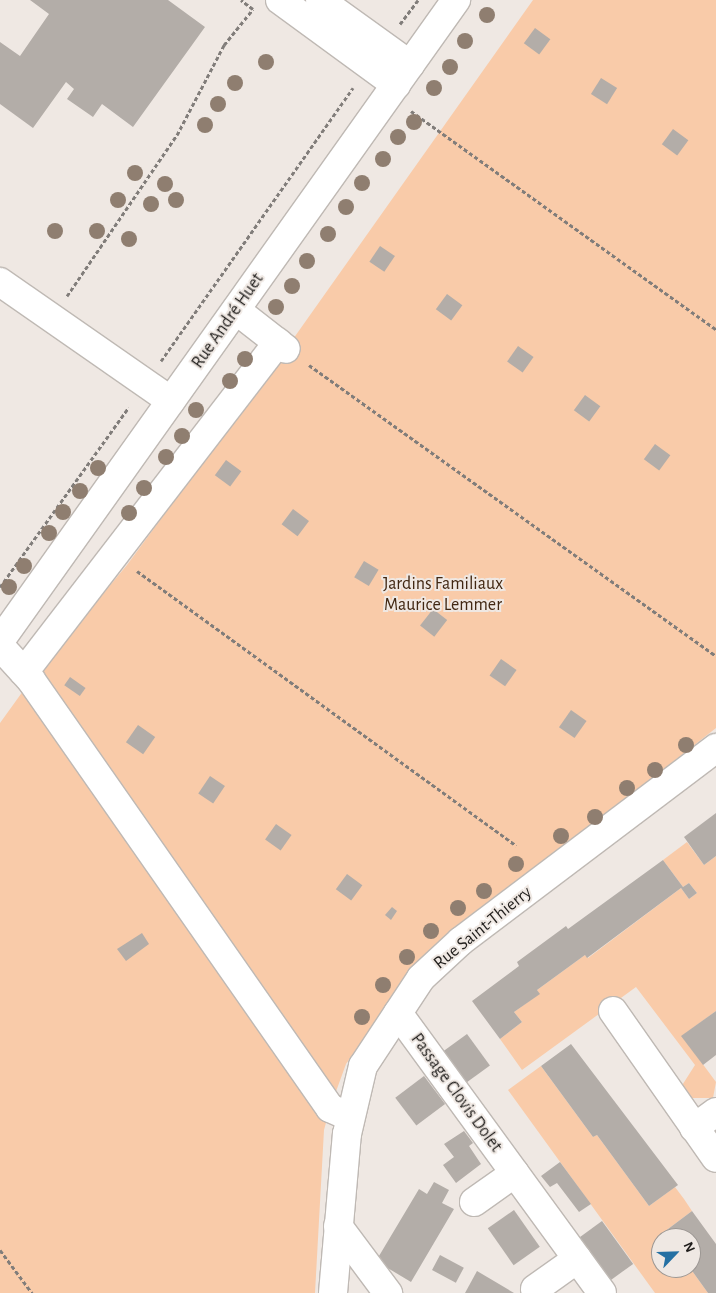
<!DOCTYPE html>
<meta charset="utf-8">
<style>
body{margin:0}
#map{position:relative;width:716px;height:1293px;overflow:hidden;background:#efe8e3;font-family:"Alegreya Sans",sans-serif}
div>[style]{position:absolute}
.green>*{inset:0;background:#f9cba9}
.building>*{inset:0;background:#b3ada8;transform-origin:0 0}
.path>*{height:3px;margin-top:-1.5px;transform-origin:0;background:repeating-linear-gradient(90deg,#817d7a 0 4px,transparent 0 6.5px)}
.roads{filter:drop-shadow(1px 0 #bfb9b4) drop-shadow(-1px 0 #bfb9b4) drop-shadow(0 1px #bfb9b4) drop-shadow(0 -1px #bfb9b4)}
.minor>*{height:28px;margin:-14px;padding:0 14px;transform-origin:14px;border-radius:14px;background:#fff}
.trees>*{width:16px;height:16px;margin:-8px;border-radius:50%;background:#8f7e70}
span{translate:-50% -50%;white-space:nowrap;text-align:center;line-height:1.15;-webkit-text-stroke:4px #efe8e3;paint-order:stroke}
.street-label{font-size:18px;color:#201e1c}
.park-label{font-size:18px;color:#412712}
.north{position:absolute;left:651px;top:1228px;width:50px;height:50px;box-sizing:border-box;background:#efe8e3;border:1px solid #9c9793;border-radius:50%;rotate:66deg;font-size:14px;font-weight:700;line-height:20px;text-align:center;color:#201e1c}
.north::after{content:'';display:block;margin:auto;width:18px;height:22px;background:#2470a3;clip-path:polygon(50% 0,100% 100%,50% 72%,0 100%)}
</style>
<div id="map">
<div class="green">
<div style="clip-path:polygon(533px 0,716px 0,716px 728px,477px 916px,405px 979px,346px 1064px,330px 1108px,324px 1130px,315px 1293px,0 1293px,0 723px,31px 680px,127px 565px,286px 349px)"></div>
<div style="clip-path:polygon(687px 842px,704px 865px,716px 856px,716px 1011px,682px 1036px,716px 1082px,713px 1098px,692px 1098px,681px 1087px,695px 1065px,636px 987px,522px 1070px,500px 1039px,522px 1022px,514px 1012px,539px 994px,537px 990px,585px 955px,588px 958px,681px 888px,689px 899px,697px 893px,689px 883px,683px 887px,663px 860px)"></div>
<div style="clip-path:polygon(541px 1066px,593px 1137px,597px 1135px,649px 1206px,675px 1187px,684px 1199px,692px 1211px,664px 1232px,668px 1238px,661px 1238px,661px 1268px,690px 1268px,708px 1293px,655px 1293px,508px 1090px)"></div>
</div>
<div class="building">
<div style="clip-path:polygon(30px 0,168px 0,205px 27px,133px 127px,102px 104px,93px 117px,67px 99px,74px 89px,66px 82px,33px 128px,0 104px,0 42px,20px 56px,49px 14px)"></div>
<div style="left:535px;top:28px;width:19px;height:19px;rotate:36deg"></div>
<div style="left:601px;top:78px;width:19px;height:19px;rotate:32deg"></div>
<div style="left:673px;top:129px;width:19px;height:19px;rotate:36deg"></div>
<div style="left:380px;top:246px;width:18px;height:19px;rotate:34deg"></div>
<div style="left:447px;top:294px;width:19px;height:19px;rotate:36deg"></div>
<div style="left:518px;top:346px;width:19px;height:19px;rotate:35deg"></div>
<div style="left:585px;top:395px;width:19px;height:19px;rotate:36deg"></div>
<div style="left:655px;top:444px;width:19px;height:19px;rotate:36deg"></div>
<div style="left:226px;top:460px;width:19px;height:19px;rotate:36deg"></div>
<div style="left:293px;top:509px;width:20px;height:19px;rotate:37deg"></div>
<div style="left:364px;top:561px;width:17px;height:19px;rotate:31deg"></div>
<div style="left:433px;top:609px;width:18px;height:21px;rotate:38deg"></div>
<div style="left:501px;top:659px;width:19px;height:20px;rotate:35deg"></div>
<div style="left:70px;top:677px;width:19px;height:10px;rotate:35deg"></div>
<div style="left:571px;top:710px;width:19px;height:21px;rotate:35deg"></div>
<div style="left:138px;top:725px;width:21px;height:21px;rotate:35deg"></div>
<div style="left:210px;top:776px;width:18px;height:21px;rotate:34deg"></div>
<div style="clip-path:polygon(716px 813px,716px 856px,704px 865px,684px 837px)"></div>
<div style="left:276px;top:824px;width:19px;height:19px;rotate:35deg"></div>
<div style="clip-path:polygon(663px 860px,683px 887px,689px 883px,697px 893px,689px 899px,681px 888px,587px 958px,585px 955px,537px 990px,540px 994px,514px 1012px,522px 1022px,500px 1039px,472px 1001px,519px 966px,517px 962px,566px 926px,568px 929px)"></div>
<div style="left:347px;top:874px;width:19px;height:19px;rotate:36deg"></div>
<div style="clip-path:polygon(392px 907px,397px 911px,391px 920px,385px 915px)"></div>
<div style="clip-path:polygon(142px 933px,149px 944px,126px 961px,117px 949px)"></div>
<div style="clip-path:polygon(716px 1011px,716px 1055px,703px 1065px,681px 1036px)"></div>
<div style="left:467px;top:1034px;width:39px;height:37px;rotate:54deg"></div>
<div style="clip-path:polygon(571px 1044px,678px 1185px,649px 1206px,597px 1135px,593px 1137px,541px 1066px)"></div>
<div style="left:424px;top:1076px;width:35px;height:36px;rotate:53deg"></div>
<div style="clip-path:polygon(464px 1131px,473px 1143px,469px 1146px,481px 1164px,456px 1183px,443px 1165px,454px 1157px,444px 1144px)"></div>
<div style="clip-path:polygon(560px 1162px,591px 1204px,579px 1212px,557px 1183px,550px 1187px,541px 1176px)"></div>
<div style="clip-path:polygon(434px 1182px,449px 1190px,442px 1203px,454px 1209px,411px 1282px,376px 1261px,419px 1189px,427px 1194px)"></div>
<div style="left:514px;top:1210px;width:45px;height:32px;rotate:55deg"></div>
<div style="clip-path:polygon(692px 1211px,716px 1244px,716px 1293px,708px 1293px,690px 1268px,691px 1238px,668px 1238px,664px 1232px)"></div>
<div style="left:602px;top:1221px;width:53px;height:36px;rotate:54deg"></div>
<div style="left:440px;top:1255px;width:27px;height:17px;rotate:28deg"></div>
<div style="clip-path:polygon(477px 1271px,514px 1293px,465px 1293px)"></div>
</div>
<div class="path">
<div style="left:400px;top:24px;width:30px;rotate:-53deg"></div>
<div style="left:411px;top:111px;width:375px;rotate:35.6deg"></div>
<div style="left:67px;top:296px;width:195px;rotate:-55.7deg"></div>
<div style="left:177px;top:135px;width:102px;rotate:-62.4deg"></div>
<div style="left:224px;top:45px;width:46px;rotate:-51.1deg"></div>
<div style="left:253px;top:9px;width:15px;rotate:-143deg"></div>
<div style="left:161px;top:361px;width:334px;rotate:-54.9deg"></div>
<div style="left:309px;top:365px;width:500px;rotate:35.56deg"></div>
<div style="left:137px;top:571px;width:468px;rotate:35.9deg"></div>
<div style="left:0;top:587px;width:221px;rotate:-54.4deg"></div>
<div style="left:0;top:1250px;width:54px;rotate:53.3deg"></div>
</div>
<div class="roads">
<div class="minor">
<div style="left:280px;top:0;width:144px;rotate:36.2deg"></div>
<div style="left:320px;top:0;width:111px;rotate:35.8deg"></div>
<div style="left:0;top:282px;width:208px;rotate:34.8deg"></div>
<div style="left:236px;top:310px;width:63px;rotate:38deg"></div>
<div style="left:0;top:641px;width:787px;rotate:-54.57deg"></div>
<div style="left:0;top:646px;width:46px;rotate:47.6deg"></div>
<div style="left:31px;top:680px;width:522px;rotate:55.06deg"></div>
<div style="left:330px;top:1108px;width:22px;rotate:24deg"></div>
<div style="left:24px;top:672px;width:416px;rotate:-52.4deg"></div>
<div style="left:613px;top:1011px;width:179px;rotate:55deg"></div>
<div style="left:398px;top:1013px;width:346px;rotate:53.9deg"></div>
<div style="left:694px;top:1128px;width:27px;rotate:-36deg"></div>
<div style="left:474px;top:1202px;width:50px;rotate:-35.3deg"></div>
<div style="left:338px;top:1226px;width:84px;rotate:53.3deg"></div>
<div style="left:535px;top:1289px;width:52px;rotate:-35.5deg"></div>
<div style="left:333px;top:1293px;width:160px;rotate:-85deg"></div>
<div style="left:347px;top:1134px;width:70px;rotate:-76.8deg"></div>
<div style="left:363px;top:1066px;width:105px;rotate:-56.6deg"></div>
<div style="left:421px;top:978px;width:54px;rotate:-42.8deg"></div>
<div style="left:461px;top:941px;width:320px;rotate:-37.1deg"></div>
</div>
</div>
<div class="trees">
<div style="left:487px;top:15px"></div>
<div style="left:465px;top:41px"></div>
<div style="left:266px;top:62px"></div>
<div style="left:450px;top:67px"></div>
<div style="left:235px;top:83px"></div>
<div style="left:434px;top:88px"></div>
<div style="left:218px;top:104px"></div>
<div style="left:414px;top:122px"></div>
<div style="left:205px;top:125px"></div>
<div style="left:398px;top:137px"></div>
<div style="left:383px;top:159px"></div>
<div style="left:135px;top:173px"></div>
<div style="left:362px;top:183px"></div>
<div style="left:165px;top:184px"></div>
<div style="left:118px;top:200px"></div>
<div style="left:176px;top:200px"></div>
<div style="left:151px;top:204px"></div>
<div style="left:346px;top:207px"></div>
<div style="left:55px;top:231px"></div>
<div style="left:97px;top:231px"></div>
<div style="left:328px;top:234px"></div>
<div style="left:129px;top:239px"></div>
<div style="left:307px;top:261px"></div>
<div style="left:292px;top:286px"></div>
<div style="left:276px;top:307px"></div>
<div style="left:245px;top:359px"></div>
<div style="left:230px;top:381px"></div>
<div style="left:196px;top:410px"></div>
<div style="left:182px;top:436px"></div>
<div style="left:166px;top:457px"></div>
<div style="left:98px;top:468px"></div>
<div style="left:144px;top:488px"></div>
<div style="left:80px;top:491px"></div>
<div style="left:63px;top:512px"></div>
<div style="left:129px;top:513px"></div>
<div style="left:49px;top:533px"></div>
<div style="left:24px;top:566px"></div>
<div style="left:9px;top:587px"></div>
<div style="left:686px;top:745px"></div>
<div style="left:655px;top:770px"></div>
<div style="left:627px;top:788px"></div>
<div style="left:595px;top:817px"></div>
<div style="left:561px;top:836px"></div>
<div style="left:516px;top:864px"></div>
<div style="left:484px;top:891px"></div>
<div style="left:458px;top:908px"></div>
<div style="left:431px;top:931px"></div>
<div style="left:407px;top:957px"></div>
<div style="left:383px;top:985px"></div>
<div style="left:362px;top:1017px"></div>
</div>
<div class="street-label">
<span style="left:228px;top:321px;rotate:-55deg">Rue André Huet</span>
<span style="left:483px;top:928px;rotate:-39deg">Rue Saint-Thierry</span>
<span style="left:456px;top:1093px;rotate:54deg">Passage Clovis Dolet</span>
</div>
<div class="park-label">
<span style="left:443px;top:595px">Jardins Familiaux<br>Maurice Lemmer</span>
</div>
<div class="north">N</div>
</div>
